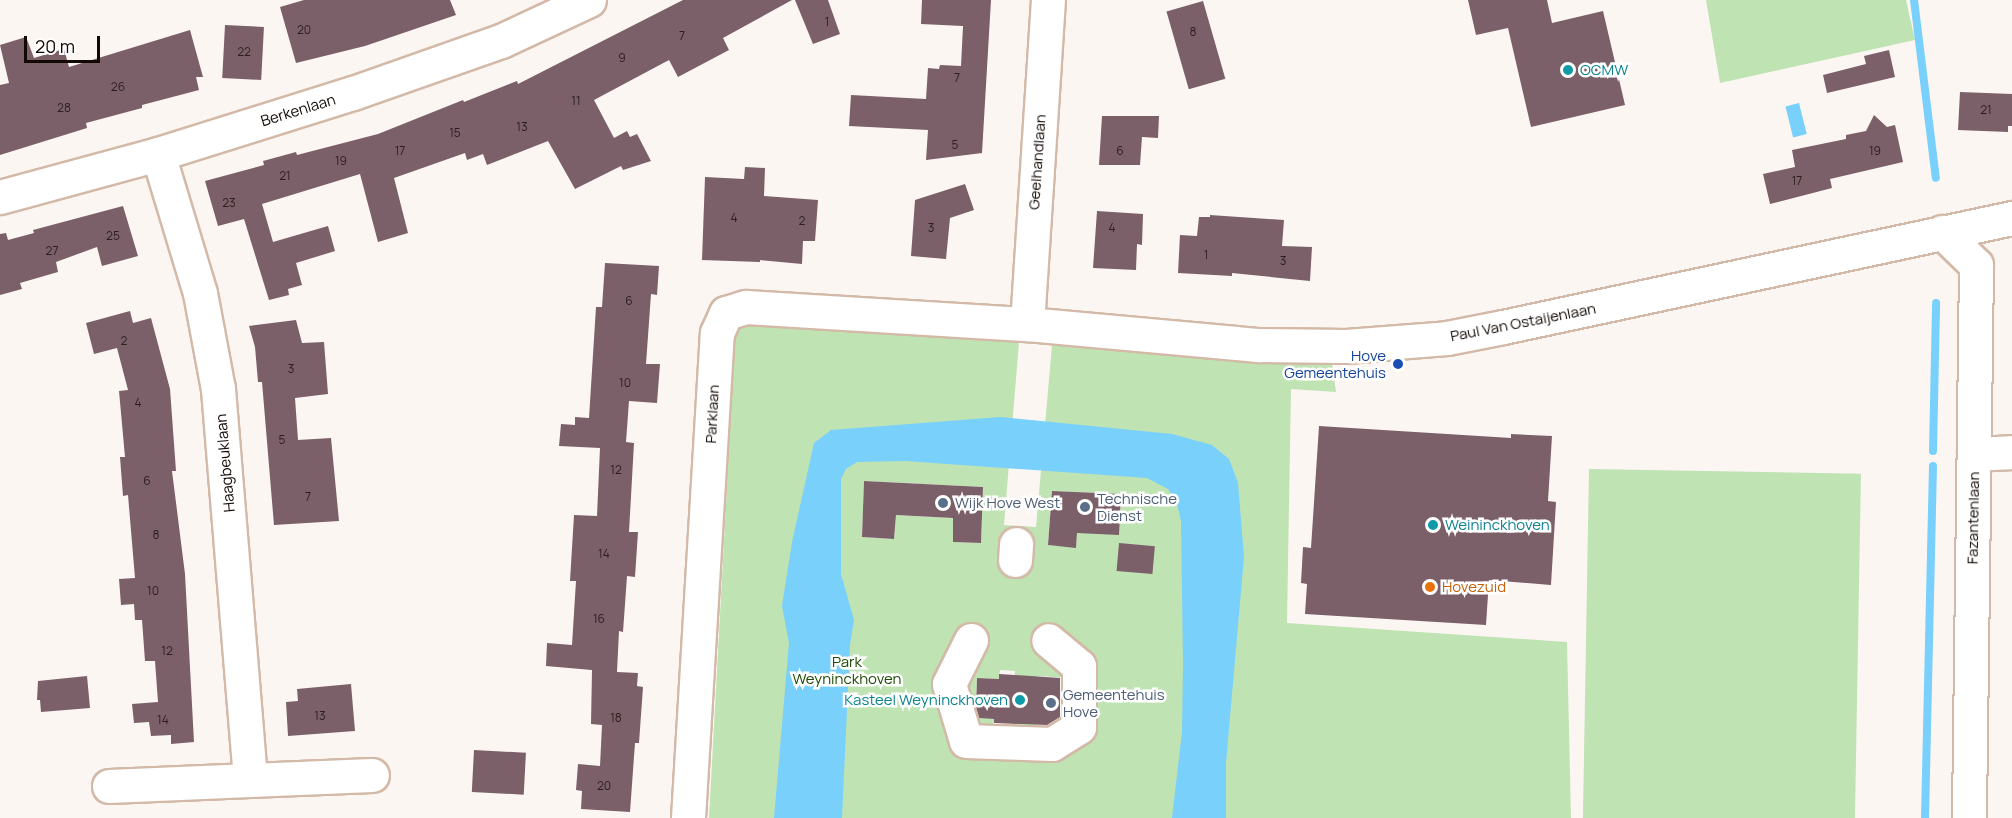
<!DOCTYPE html>
<style>
body{margin:0}
#map{position:relative;width:2012px;height:818px;overflow:hidden;background:#fcf6f3;font-family:Manrope,sans-serif}
div>[style]{position:absolute}
.green>*{inset:0;background:#c0e3b3;transform-origin:0 0}
.water>*{inset:0;background:#79d0fb;transform-origin:0 0}
.stream>*{height:8px;margin:-4px;padding:0 4px;transform-origin:4px;border-radius:4px;background:#79d0fb}
.building>*{inset:0;background:#7b5f69;transform-origin:0 0}
.roads{filter:drop-shadow(2px 0 #d3b9a7) drop-shadow(-2px 0 #d3b9a7) drop-shadow(0 2px #d3b9a7) drop-shadow(0 -2px #d3b9a7)}
.minor>*{height:33px;margin:-16.5px;padding:0 16.5px;transform-origin:16.5px;border-radius:16.5px;background:#fff}
.dots>*{width:16px;height:16px;translate:-50% -50%;box-sizing:border-box;border:3px solid #fff;border-radius:50%}
span{translate:-50% -50%;white-space:nowrap;text-align:center;line-height:1.15;-webkit-text-stroke:5px #fff;paint-order:stroke}
.number-label{font-size:12px;color:#2c1e1d}
.number-label span{-webkit-text-stroke-width:0}
.culture-label{font-size:15px;color:#0d838f}
.left{translate:0 -50%;text-align:left}
.right{translate:-100% -50%;text-align:right}
.street-label{font-size:15px;color:#120904}
.transit-label{font-size:15px;color:#164399}
.service-label{font-size:15px;color:#4e5e75}
.food-label{font-size:15px;color:#c56008}
.park-label{font-size:15px;color:#1e4a03}
.scale{position:absolute;left:24px;top:36px;width:76px;height:27px;box-sizing:border-box;border:3px solid #120904;border-top:0;padding-left:8px;font-size:18px;line-height:21px;white-space:nowrap;color:#120904;-webkit-text-stroke:4px #fff;paint-order:stroke}
</style>
<div id="map">
<div class="green">
<div style="clip-path:polygon(1706px 0,1906px 0,1915px 40px,1720px 83px)"></div>
<div style="clip-path:polygon(evenodd,736px 319px,1020px 330px,1004px 525px,1036px 527px,1053px 334px,1331px 355px,1336px 392px,1291px 389px,1287px 623px,1567px 642px,1571px 818px,709px 818px,736px 319px,864px 481px,983px 487px,981px 543px,953px 542px,953px 518px,896px 515px,894px 539px,862px 537px,864px 481px,736px 319px,1052px 491px,1121px 494px,1120px 521px,1104px 521px,1077px 533px,1076px 547px,1048px 545px,1052px 491px,736px 319px,1000px 670px,1015px 671px,1014px 681px,1040px 676px,1066px 678px,1063px 731px,1036px 729px,1036px 722px,1014px 721px,1013px 734px,993px 732px,994px 719px,975px 717px,977px 678px,999px 679px,1000px 670px)"></div>
<div style="left:1589px;top:469px;width:272px;height:349px;rotate:1deg"></div>
</div>
<div class="water">
<div style="left:1799px;top:103px;width:32px;height:14px;rotate:76deg"></div>
<div style="clip-path:polygon(1000px 417px,1172px 434px,1212px 445px,1229px 459px,1238px 483px,1244px 557px,1226px 763px,1226px 818px,1172px 818px,1182px 732px,1183px 664px,1181px 521px,1177px 504px,1168px 489px,1147px 478px,905px 461px,857px 462px,846px 469px,841px 479px,841px 574px,854px 620px,850px 645px,842px 818px,774px 818px,789px 643px,782px 606px,792px 542px,814px 443px,831px 430px)"></div>
</div>
<div class="stream">
<div style="left:1914px;top:0;width:179px;rotate:83deg"></div>
<div style="left:1933px;top:451px;width:148px;rotate:-88.8deg"></div>
<div style="left:1925px;top:818px;width:352px;rotate:-88.7deg"></div>
</div>
<div class="building">
<div style="clip-path:polygon(304px 0,450px 0,456px 15px,365px 46px,296px 63px,280px 7px)"></div>
<div style="clip-path:polygon(683px 0,792px 0,723px 38px,729px 50px,678px 77px,669px 60px,594px 100px,614px 138px,627px 131px,630px 137px,637px 134px,651px 161px,623px 170px,621px 166px,575px 189px,548px 141px,487px 165px,483px 154px,467px 160px,465px 153px,394px 178px,408px 233px,378px 242px,360px 174px,262px 204px,273px 242px,328px 226px,335px 251px,296px 263px,302px 285px,288px 289px,289px 295px,269px 300px,244px 219px,218px 226px,205px 181px,264px 165px,263px 161px,296px 152px,297px 155px,378px 134px,463px 100px,464px 102px,517px 81px,518px 84px)"></div>
<div style="clip-path:polygon(795px 0,828px 0,840px 34px,813px 44px)"></div>
<div style="clip-path:polygon(922px 0,991px 0,982px 153px,926px 160px,928px 130px,849px 126px,851px 95px,926px 99px,928px 68px,939px 69px,940px 65px,961px 66px,963px 26px,921px 24px)"></div>
<div style="clip-path:polygon(1468px 0,1547px 0,1552px 23px,1603px 11px,1625px 105px,1531px 127px,1508px 28px,1476px 35px)"></div>
<div style="left:1203px;top:1px;width:81px;height:38px;rotate:74deg"></div>
<div style="left:225px;top:25px;width:39px;height:53px;rotate:3deg"></div>
<div style="clip-path:polygon(190px 30px,203px 77px,196px 77px,199px 90px,142px 105px,142px 108px,86px 123px,87px 128px,0 155px,0 85px,9px 83px,0 45px,26px 37px,34px 58px,64px 49px,69px 67px)"></div>
<div style="clip-path:polygon(1889px 50px,1895px 77px,1827px 93px,1823px 75px,1866px 64px,1864px 56px)"></div>
<div style="clip-path:polygon(1960px 92px,2012px 94px,2012px 126px,2008px 126px,2008px 132px,1958px 130px)"></div>
<div style="clip-path:polygon(1874px 115px,1887px 127px,1895px 125px,1903px 162px,1830px 179px,1832px 188px,1770px 204px,1763px 174px,1795px 167px,1792px 150px,1846px 139px,1846px 135px,1866px 131px)"></div>
<div style="clip-path:polygon(1102px 116px,1159px 116px,1158px 138px,1142px 137px,1140px 165px,1099px 165px)"></div>
<div style="clip-path:polygon(745px 167px,765px 168px,764px 196px,818px 200px,815px 241px,803px 241px,802px 264px,760px 260px,760px 262px,702px 260px,705px 177px,744px 179px)"></div>
<div style="clip-path:polygon(965px 184px,974px 210px,950px 218px,946px 259px,911px 256px,915px 200px)"></div>
<div style="clip-path:polygon(123px 206px,138px 256px,102px 266px,97px 247px,56px 262px,58px 272px,20px 283px,22px 289px,0 295px,0 234px,6px 233px,8px 240px,34px 233px,33px 230px)"></div>
<div style="clip-path:polygon(1097px 211px,1143px 214px,1142px 245px,1137px 244px,1136px 270px,1093px 268px)"></div>
<div style="clip-path:polygon(1210px 215px,1284px 220px,1282px 246px,1312px 247px,1310px 281px,1232px 273px,1232px 276px,1178px 273px,1180px 235px,1197px 236px,1199px 217px,1210px 217px)"></div>
<div style="clip-path:polygon(605px 263px,659px 266px,657px 295px,651px 294px,646px 364px,660px 364px,657px 403px,629px 401px,626px 442px,634px 443px,629px 532px,638px 532px,635px 577px,627px 576px,623px 632px,619px 631px,617px 672px,638px 673px,637px 686px,643px 687px,639px 743px,635px 743px,630px 812px,581px 809px,582px 791px,576px 790px,578px 764px,600px 766px,602px 725px,591px 724px,592px 670px,546px 666px,547px 643px,572px 645px,576px 581px,570px 581px,574px 515px,597px 516px,600px 448px,559px 446px,561px 424px,575px 425px,575px 417px,589px 418px,596px 307px,602px 307px)"></div>
<div style="clip-path:polygon(130px 311px,133px 323px,151px 318px,170px 389px,176px 471px,172px 471px,185px 574px,194px 742px,171px 744px,171px 735px,151px 736px,149px 722px,134px 723px,132px 704px,158px 702px,155px 661px,145px 661px,142px 620px,135px 620px,134px 604px,121px 605px,119px 579px,135px 578px,128px 495px,123px 496px,120px 457px,125px 457px,119px 391px,128px 390px,117px 348px,94px 354px,86px 323px)"></div>
<div style="clip-path:polygon(296px 320px,302px 343px,324px 342px,328px 394px,295px 398px,298px 440px,331px 438px,339px 521px,274px 525px,262px 382px,258px 382px,255px 347px,249px 326px)"></div>
<div style="clip-path:polygon(1319px 426px,1511px 438px,1511px 434px,1552px 436px,1548px 501px,1556px 502px,1551px 585px,1489px 580px,1486px 625px,1305px 614px,1307px 584px,1301px 583px,1303px 547px,1311px 548px)"></div>
<div style="clip-path:polygon(864px 481px,983px 487px,981px 543px,953px 542px,953px 518px,896px 515px,894px 539px,862px 537px)"></div>
<div style="clip-path:polygon(1052px 491px,1121px 494px,1119px 535px,1077px 533px,1076px 548px,1048px 545px)"></div>
<div style="left:1119px;top:543px;width:36px;height:28px;rotate:5deg"></div>
<div style="clip-path:polygon(999px 674px,1060px 678px,1060px 717px,1047px 725px,994px 723px,994px 719px,979px 718px,976px 707px,977px 678px,999px 679px)"></div>
<div style="clip-path:polygon(87px 676px,90px 708px,41px 712px,40px 700px,37px 700px,38px 681px)"></div>
<div style="clip-path:polygon(351px 684px,355px 731px,288px 736px,286px 702px,298px 701px,297px 689px)"></div>
<div style="left:474px;top:750px;width:52px;height:42px;rotate:3deg"></div>
</div>
<div class="roads">
<div class="minor">
<div style="left:158px;top:154px;width:145px;rotate:73.2deg"></div>
<div style="left:200px;top:293px;width:98px;rotate:79.4deg"></div>
<div style="left:218px;top:389px;width:392px;rotate:85.3deg"></div>
<div style="left:250px;top:780px;width:122px;rotate:-2.3deg"></div>
<div style="left:0;top:197px;width:164px;rotate:-15.2deg"></div>
<div style="left:158px;top:154px;width:204px;rotate:-17.4deg"></div>
<div style="left:353px;top:93px;width:157px;rotate:-19.4deg"></div>
<div style="left:501px;top:41px;width:97px;rotate:-25deg"></div>
<div style="left:1942px;top:232px;width:47px;rotate:44.1deg"></div>
<div style="left:1976px;top:265px;width:553px;rotate:90.73deg"></div>
<div style="left:1027px;top:324px;width:325px;rotate:-86.3deg"></div>
<div style="left:1974px;top:454px;width:38px;rotate:-3deg"></div>
<div style="left:1015px;top:560px;width:16px;rotate:-86deg"></div>
<div style="left:971px;top:640px;width:49px;rotate:116.6deg"></div>
<div style="left:949px;top:684px;width:59px;rotate:73.4deg"></div>
<div style="left:966px;top:741px;width:86px;rotate:2deg"></div>
<div style="left:1052px;top:744px;width:32px;rotate:-32deg"></div>
<div style="left:1079px;top:727px;width:61px;rotate:-90deg"></div>
<div style="left:1079px;top:666px;width:40px;rotate:-140deg"></div>
<div style="left:109px;top:786px;width:141px;rotate:-2.4deg"></div>
<div style="left:688px;top:818px;width:486px;rotate:-86.6deg"></div>
<div style="left:717px;top:333px;width:22px;rotate:-66deg"></div>
<div style="left:726px;top:313px;width:21px;rotate:-17deg"></div>
<div style="left:746px;top:307px;width:282px;rotate:3.5deg"></div>
<div style="left:1027px;top:324px;width:234px;rotate:5.2deg"></div>
<div style="left:1260px;top:345px;width:86px;rotate:0.7deg"></div>
<div style="left:1346px;top:346px;width:101px;rotate:-4.5deg"></div>
<div style="left:1447px;top:338px;width:57px;rotate:-11.1deg"></div>
<div style="left:1503px;top:327px;width:521px;rotate:-12.09deg"></div>
</div>
</div>
<div class="dots">
<div style="left:1568px;top:70px;background:#0f9aa8"></div>
<div style="left:1398px;top:364px;background:#1a4fb4"></div>
<div style="left:943px;top:503px;background:#5c6f8a"></div>
<div style="left:1085px;top:507px;background:#5c6f8a"></div>
<div style="left:1433px;top:525px;background:#0f9aa8"></div>
<div style="left:1430px;top:587px;background:#e8710a"></div>
<div style="left:1020px;top:700px;background:#0f9aa8"></div>
<div style="left:1051px;top:703px;background:#5c6f8a"></div>
</div>
<div class="number-label">
<span style="left:827px;top:22px">1</span>
<span style="left:304px;top:30px">20</span>
<span style="left:1193px;top:32px">8</span>
<span style="left:682px;top:36px">7</span>
<span style="left:244px;top:52px">22</span>
<span style="left:622px;top:58px">9</span>
<span style="left:957px;top:78px">7</span>
<span style="left:118px;top:87px">26</span>
<span style="left:576px;top:101px">11</span>
<span style="left:64px;top:108px">28</span>
<span style="left:1986px;top:110px">21</span>
<span style="left:522px;top:127px">13</span>
<span style="left:455px;top:133px">15</span>
<span style="left:955px;top:145px">5</span>
<span style="left:400px;top:151px">17</span>
<span style="left:1120px;top:151px">6</span>
<span style="left:1875px;top:151px">19</span>
<span style="left:341px;top:161px">19</span>
<span style="left:285px;top:176px">21</span>
<span style="left:1797px;top:181px">17</span>
<span style="left:229px;top:203px">23</span>
<span style="left:734px;top:218px">4</span>
<span style="left:802px;top:221px">2</span>
<span style="left:931px;top:228px">3</span>
<span style="left:1112px;top:228px">4</span>
<span style="left:113px;top:236px">25</span>
<span style="left:52px;top:251px">27</span>
<span style="left:1206px;top:255px">1</span>
<span style="left:1283px;top:261px">3</span>
<span style="left:629px;top:301px">6</span>
<span style="left:124px;top:341px">2</span>
<span style="left:291px;top:369px">3</span>
<span style="left:625px;top:383px">10</span>
<span style="left:138px;top:403px">4</span>
<span style="left:282px;top:440px">5</span>
<span style="left:616px;top:470px">12</span>
<span style="left:147px;top:481px">6</span>
<span style="left:308px;top:497px">7</span>
<span style="left:156px;top:535px">8</span>
<span style="left:604px;top:554px">14</span>
<span style="left:153px;top:591px">10</span>
<span style="left:599px;top:619px">16</span>
<span style="left:167px;top:651px">12</span>
<span style="left:320px;top:716px">13</span>
<span style="left:616px;top:718px">18</span>
<span style="left:163px;top:720px">14</span>
<span style="left:604px;top:786px">20</span>
</div>
<div class="culture-label">
<span class="left" style="left:1580px;top:70px">OCMW</span>
<span class="left" style="left:1445px;top:525px">Weininckhoven</span>
<span class="right" style="left:1008px;top:700px">Kasteel Weyninckhoven</span>
</div>
<div class="street-label">
<span style="left:298px;top:110px;rotate:-17deg">Berkenlaan</span>
<span style="left:1037px;top:162px;rotate:-86deg">Geelhandlaan</span>
<span style="left:1523px;top:322px;rotate:-11deg">Paul Van Ostaijenlaan</span>
<span style="left:712px;top:414px;rotate:-87deg">Parklaan</span>
<span style="left:225px;top:463px;rotate:-95deg">Haagbeuklaan</span>
<span style="left:1973px;top:518px;rotate:-89deg">Fazantenlaan</span>
</div>
<div class="transit-label">
<span class="right" style="left:1386px;top:364px">Hove<br>Gemeentehuis</span>
</div>
<div class="service-label">
<span class="left" style="left:1097px;top:507px">Technische<br>Dienst</span>
<span class="left" style="left:955px;top:503px">Wijk Hove West</span>
<span class="left" style="left:1063px;top:703px">Gemeentehuis<br>Hove</span>
</div>
<div class="food-label">
<span class="left" style="left:1442px;top:587px">Hovezuid</span>
</div>
<div class="park-label">
<span style="left:847px;top:670px">Park<br>Weyninckhoven</span>
</div>
<div class="scale">20 m</div>
</div>
